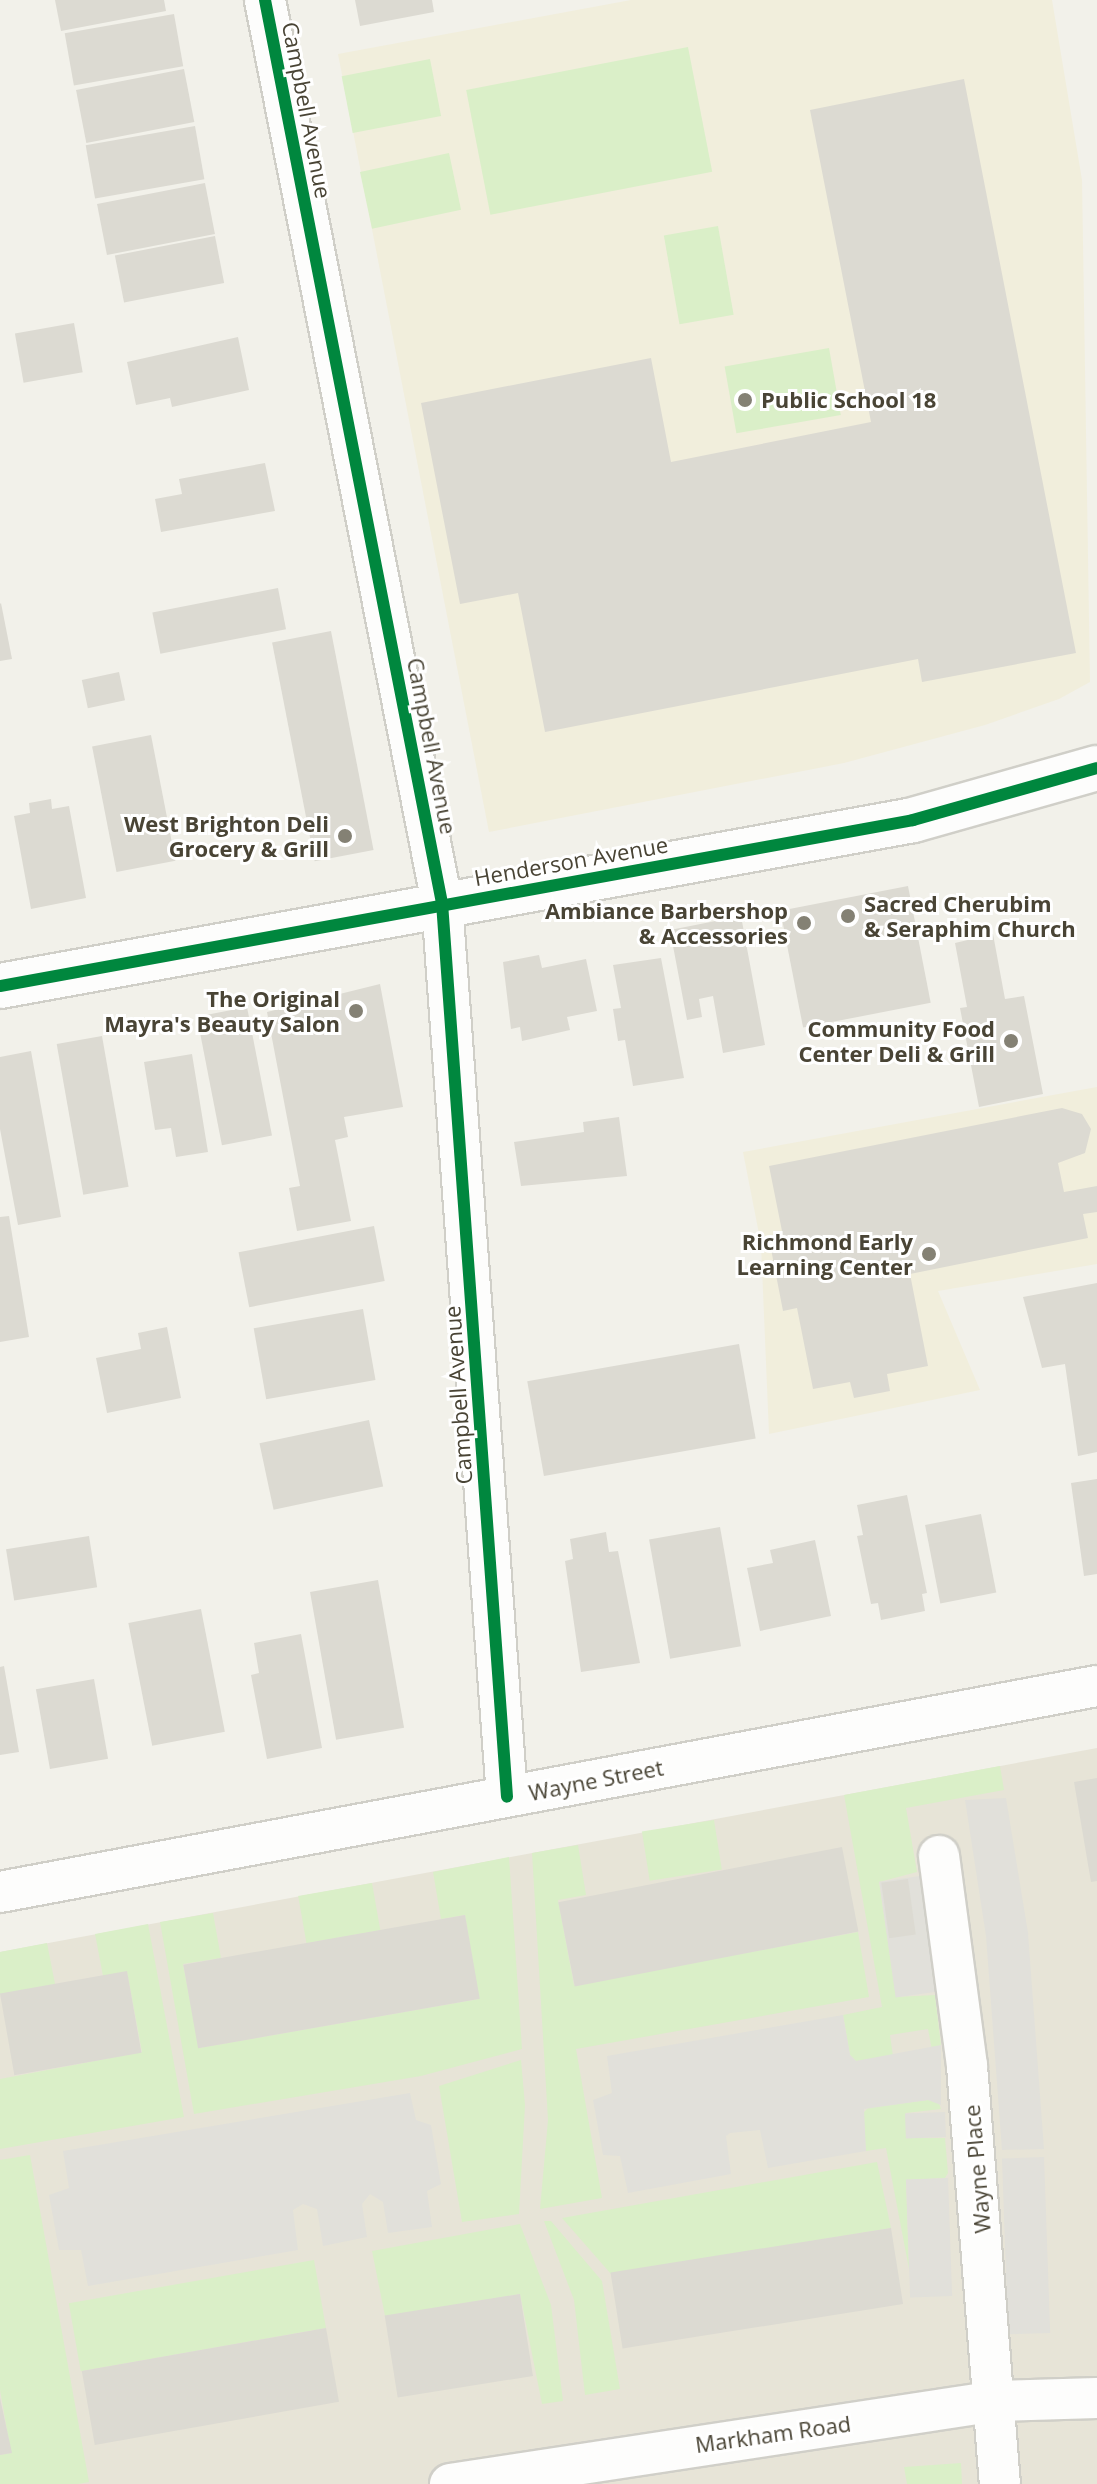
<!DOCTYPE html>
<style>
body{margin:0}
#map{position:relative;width:1097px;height:2484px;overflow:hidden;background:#f2f1ea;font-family:"Open Sans",sans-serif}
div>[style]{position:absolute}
.residential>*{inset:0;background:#e7e4d7}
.education>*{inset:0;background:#f1eedc}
.green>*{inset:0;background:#daefc8;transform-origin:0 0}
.parking>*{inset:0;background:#e1e0da;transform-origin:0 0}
.building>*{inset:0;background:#dcdad2;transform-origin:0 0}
.roads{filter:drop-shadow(2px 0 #d0cfc8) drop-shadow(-2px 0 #d0cfc8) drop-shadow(0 2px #d0cfc8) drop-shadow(0 -2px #d0cfc8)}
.minor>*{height:40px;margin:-20px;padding:0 20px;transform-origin:20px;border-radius:20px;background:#fdfdfc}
.tertiary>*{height:44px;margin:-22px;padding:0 22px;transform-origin:22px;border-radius:22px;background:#fdfdfc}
.cycleway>*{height:12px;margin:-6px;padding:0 6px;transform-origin:6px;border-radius:6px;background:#00873e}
.dots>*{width:22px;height:22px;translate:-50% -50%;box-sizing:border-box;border:4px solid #fff;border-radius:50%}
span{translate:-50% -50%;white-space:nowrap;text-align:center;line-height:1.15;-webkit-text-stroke:6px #fff;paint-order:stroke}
.street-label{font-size:22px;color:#494435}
.poi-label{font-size:22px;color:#494435;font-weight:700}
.left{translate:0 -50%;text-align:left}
.right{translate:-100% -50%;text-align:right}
</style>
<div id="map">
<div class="residential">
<div style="clip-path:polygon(1097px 1748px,1097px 2484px,0 2484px,0 1952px)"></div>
</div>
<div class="education">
<div style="clip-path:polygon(631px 0,1052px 0,1082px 180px,1090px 682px,1059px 699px,985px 725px,844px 763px,489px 832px,338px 54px)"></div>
<div style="clip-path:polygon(1097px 1087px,1097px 1264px,938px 1291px,980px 1390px,769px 1434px,761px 1244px,743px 1152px)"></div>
</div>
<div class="green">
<div style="left:688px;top:47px;width:127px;height:226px;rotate:79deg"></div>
<div style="left:430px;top:59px;width:58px;height:90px;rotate:79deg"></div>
<div style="left:449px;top:153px;width:58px;height:91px;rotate:78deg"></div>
<div style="left:718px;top:226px;width:90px;height:55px;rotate:80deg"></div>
<div style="left:829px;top:348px;width:68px;height:106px;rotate:80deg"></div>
<div style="clip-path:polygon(1000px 1766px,1004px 1790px,906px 1808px,917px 1872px,879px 1882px,896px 1997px,935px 1995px,941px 2045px,932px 2050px,928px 2029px,890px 2035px,893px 2056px,856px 2061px,850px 2055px,843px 2015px,882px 2007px,844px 1795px)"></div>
<div style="left:714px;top:1820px;width:50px;height:73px;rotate:81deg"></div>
<div style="clip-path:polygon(578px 1845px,586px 1895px,558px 1900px,574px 1985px,858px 1932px,869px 1997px,576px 2049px,602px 2198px,540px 2209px,548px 2120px,532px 1853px)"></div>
<div style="clip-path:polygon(509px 1857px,522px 2049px,421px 2076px,194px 2114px,160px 1922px,213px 1913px,221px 1958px,183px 1964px,199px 2048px,479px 1999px,465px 1915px,441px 1919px,433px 1872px)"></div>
<div style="left:372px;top:1883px;width:48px;height:75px;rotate:80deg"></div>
<div style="clip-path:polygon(148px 1924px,184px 2117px,0 2149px,0 2079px,142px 2052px,127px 1972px,103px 1976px,95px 1934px)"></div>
<div style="clip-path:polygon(47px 1943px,55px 1984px,0 1995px,0 1952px)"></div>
<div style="clip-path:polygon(521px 2060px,525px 2105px,519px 2214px,462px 2222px,439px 2086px)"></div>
<div style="clip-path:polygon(928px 2100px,939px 2103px,941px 2109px,906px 2113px,906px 2138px,945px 2138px,948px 2173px,945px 2178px,906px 2180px,909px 2269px,886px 2148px,866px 2151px,861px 2115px,868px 2108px)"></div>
<div style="clip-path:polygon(30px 2155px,89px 2482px,78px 2484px,0 2484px,0 2455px,11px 2453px,0 2390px,0 2160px)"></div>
<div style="clip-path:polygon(877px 2162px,891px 2228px,611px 2274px,562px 2218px)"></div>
<div style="clip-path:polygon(544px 2221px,551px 2221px,602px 2281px,620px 2389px,585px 2395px,574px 2300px)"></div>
<div style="clip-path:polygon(520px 2224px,551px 2305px,563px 2401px,542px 2404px,520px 2294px,385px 2316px,372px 2251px)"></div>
<div style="left:314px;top:2260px;width:69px;height:249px;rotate:80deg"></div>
<div style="clip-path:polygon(961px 2463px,962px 2484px,907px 2484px,904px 2467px)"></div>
</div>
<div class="parking">
<div style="clip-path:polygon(1006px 1798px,1028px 1933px,1044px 2149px,1002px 2150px,986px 1936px,965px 1800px)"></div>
<div style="left:920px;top:1876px;width:117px;height:41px;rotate:82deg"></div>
<div style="clip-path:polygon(843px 2015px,850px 2055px,856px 2061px,941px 2045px,941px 2105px,928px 2100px,864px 2109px,866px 2151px,768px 2168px,760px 2130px,730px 2133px,726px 2136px,731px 2174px,628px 2193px,620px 2156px,603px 2155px,593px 2100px,612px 2093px,607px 2056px)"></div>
<div style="clip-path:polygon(410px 2093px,416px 2120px,431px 2125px,441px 2184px,427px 2191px,432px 2227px,388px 2233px,383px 2202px,370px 2194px,362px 2204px,367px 2237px,323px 2246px,317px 2209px,303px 2204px,293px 2210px,298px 2250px,88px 2286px,81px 2250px,59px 2250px,49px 2195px,69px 2188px,63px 2151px)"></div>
<div style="left:945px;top:2112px;width:25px;height:40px;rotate:88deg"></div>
<div style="left:1044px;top:2157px;width:176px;height:42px;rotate:88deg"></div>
<div style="left:948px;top:2178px;width:118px;height:42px;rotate:88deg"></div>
</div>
<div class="building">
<div style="clip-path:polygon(55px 0,164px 0,166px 11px,61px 31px)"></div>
<div style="clip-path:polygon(355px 0,432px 0,434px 12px,360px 26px)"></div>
<div style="left:174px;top:14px;width:53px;height:111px;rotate:80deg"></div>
<div style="left:184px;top:69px;width:54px;height:110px;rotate:79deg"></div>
<div style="clip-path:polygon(964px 79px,1076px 653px,922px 682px,918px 659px,545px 732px,518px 593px,460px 604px,421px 403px,651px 358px,671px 462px,871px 422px,810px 110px)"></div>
<div style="left:195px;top:126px;width:54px;height:111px;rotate:80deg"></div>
<div style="left:205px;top:183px;width:52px;height:110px;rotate:79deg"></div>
<div style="left:215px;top:236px;width:48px;height:102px;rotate:79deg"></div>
<div style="left:74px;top:323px;width:50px;height:60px;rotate:80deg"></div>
<div style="clip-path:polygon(238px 337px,249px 390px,172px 407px,170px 398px,136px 405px,127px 362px)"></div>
<div style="clip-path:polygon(265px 463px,275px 511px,161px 532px,155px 499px,182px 494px,179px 479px)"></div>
<div style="left:278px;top:588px;width:42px;height:128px;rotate:79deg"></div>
<div style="clip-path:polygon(1px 603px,12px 659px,0 661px,0 604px)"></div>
<div style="left:331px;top:631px;width:223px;height:60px;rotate:79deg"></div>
<div style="left:119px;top:672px;width:29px;height:38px;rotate:78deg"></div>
<div style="left:151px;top:735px;width:128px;height:60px;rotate:79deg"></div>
<div style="clip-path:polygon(51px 799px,52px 809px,69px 806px,86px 898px,31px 909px,14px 816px,30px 813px,29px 803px)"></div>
<div style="left:908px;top:886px;width:119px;height:130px;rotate:79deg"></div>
<div style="clip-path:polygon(741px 916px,765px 1045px,723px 1053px,713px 996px,699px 999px,702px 1017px,687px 1020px,670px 930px)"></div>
<div style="clip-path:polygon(993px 934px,1005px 999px,1024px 996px,1043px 1094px,979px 1107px,960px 1008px,967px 1007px,955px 943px)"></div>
<div style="clip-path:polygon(539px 955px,542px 968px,586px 959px,597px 1011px,567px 1017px,570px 1030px,522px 1041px,520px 1027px,511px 1029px,503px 962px)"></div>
<div style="clip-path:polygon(661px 958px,684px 1078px,633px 1086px,625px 1040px,618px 1041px,613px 1009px,621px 1008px,613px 965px)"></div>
<div style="clip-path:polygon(380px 984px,403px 1107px,344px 1117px,348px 1137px,335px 1140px,351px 1221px,297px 1231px,289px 1188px,300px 1186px,267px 1012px)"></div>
<div style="left:247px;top:1007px;width:131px;height:51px;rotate:79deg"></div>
<div style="left:102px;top:1036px;width:153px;height:46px;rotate:80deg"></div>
<div style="clip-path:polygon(31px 1051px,61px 1217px,18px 1225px,0 1129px,0 1057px)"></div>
<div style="clip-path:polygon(192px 1054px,208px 1152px,176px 1157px,171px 1128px,155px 1130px,144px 1062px)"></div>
<div style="clip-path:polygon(1062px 1108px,1082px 1114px,1091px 1129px,1085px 1153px,1058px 1163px,1064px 1192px,1097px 1186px,1097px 1212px,1083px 1214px,1088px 1238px,910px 1274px,928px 1366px,887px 1374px,890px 1391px,854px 1398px,850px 1382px,813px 1389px,797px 1308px,783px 1311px,771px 1249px,785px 1246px,769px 1166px)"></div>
<div style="clip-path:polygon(619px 1117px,627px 1176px,521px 1186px,514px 1142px,584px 1132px,583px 1122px)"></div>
<div style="clip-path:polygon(9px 1216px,29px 1337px,0 1342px,0 1217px)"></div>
<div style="left:374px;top:1226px;width:56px;height:138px;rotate:79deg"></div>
<div style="clip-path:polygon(1097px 1283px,1097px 1452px,1078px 1456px,1065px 1364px,1042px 1368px,1023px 1297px)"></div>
<div style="left:363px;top:1309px;width:72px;height:111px;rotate:80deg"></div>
<div style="clip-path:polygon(167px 1327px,181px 1398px,107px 1413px,96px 1358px,141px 1349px,138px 1333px)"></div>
<div style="left:739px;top:1344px;width:96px;height:215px;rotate:80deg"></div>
<div style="left:369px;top:1420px;width:68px;height:112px;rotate:78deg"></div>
<div style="clip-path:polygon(1097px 1479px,1097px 1574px,1084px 1576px,1071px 1483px)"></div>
<div style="clip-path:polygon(907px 1495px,927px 1593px,922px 1594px,925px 1611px,881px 1620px,878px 1603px,871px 1604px,857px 1536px,863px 1535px,857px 1505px)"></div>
<div style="left:981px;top:1514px;width:80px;height:57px;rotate:79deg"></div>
<div style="left:720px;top:1527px;width:121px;height:72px;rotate:80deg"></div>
<div style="clip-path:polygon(606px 1532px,609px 1552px,618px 1551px,640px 1663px,581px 1672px,565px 1561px,573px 1559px,570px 1539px)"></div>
<div style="left:89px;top:1536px;width:52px;height:84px;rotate:81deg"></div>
<div style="clip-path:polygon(815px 1540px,831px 1616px,760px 1631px,747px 1568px,773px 1563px,770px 1550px)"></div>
<div style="left:378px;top:1580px;width:150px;height:69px;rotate:80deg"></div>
<div style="left:201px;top:1609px;width:125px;height:74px;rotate:79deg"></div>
<div style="clip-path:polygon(301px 1634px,322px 1748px,267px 1759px,251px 1675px,259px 1673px,254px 1643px)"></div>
<div style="clip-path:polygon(4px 1666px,19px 1752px,0 1755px,0 1667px)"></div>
<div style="left:94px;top:1679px;width:81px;height:59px;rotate:80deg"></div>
<div style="clip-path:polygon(1097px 1778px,1097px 1881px,1091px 1882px,1074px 1782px)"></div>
<div style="left:842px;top:1847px;width:86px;height:289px;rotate:79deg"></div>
<div style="left:908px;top:1879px;width:56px;height:27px;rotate:82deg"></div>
<div style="left:465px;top:1915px;width:85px;height:286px;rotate:80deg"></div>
<div style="left:127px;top:1971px;width:83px;height:129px;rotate:80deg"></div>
<div style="left:891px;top:2228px;width:77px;height:284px;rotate:81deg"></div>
<div style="left:520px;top:2294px;width:83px;height:137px;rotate:81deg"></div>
<div style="left:326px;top:2328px;width:75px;height:248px;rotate:80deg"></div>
<div style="clip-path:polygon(0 2398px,12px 2453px,0 2455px)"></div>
</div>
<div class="roads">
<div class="minor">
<div style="left:265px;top:0;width:920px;rotate:78.91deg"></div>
<div style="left:442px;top:903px;width:896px;rotate:85.84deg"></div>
<div style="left:939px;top:1856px;width:212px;rotate:82.4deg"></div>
<div style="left:967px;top:2066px;width:419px;rotate:85.5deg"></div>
<div style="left:0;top:1892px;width:1116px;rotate:-10.64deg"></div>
<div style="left:450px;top:2484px;width:553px;rotate:-8.63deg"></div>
<div style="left:997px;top:2401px;width:100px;rotate:-1.7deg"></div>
</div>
<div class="tertiary">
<div style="left:0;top:986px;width:928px;rotate:-10.3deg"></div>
<div style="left:913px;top:820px;width:191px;rotate:-15.8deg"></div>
</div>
</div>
<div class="cycleway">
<div style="left:265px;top:0;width:920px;rotate:78.91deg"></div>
<div style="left:442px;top:903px;width:896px;rotate:85.84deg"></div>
<div style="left:0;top:986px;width:928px;rotate:-10.3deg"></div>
<div style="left:913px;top:820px;width:191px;rotate:-15.8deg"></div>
</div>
<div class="dots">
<div style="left:745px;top:400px;background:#848174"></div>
<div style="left:345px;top:836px;background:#848174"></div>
<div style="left:848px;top:916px;background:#848174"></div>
<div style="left:804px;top:923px;background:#848174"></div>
<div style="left:356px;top:1011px;background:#848174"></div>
<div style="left:1011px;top:1041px;background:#848174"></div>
<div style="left:929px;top:1254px;background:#848174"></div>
</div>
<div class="street-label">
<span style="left:307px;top:110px;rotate:79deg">Campbell Avenue</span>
<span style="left:432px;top:746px;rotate:79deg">Campbell Avenue</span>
<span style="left:571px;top:861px;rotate:-10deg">Henderson Avenue</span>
<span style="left:458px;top:1395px;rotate:-94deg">Campbell Avenue</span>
<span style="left:596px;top:1780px;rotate:-11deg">Wayne Street</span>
<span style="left:977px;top:2169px;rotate:-95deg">Wayne Place</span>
<span style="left:773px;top:2434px;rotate:-8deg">Markham Road</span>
</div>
<div class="poi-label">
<span class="left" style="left:761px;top:400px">Public School 18</span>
<span class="right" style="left:329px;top:836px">West Brighton Deli<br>Grocery &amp; Grill</span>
<span class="left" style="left:864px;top:916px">Sacred Cherubim<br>&amp; Seraphim Church</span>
<span class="right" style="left:788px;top:923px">Ambiance Barbershop<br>&amp; Accessories</span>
<span class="right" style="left:340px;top:1011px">The Original<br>Mayra's Beauty Salon</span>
<span class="right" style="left:995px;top:1041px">Community Food<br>Center Deli &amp; Grill</span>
<span class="right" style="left:913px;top:1254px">Richmond Early<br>Learning Center</span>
</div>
</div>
